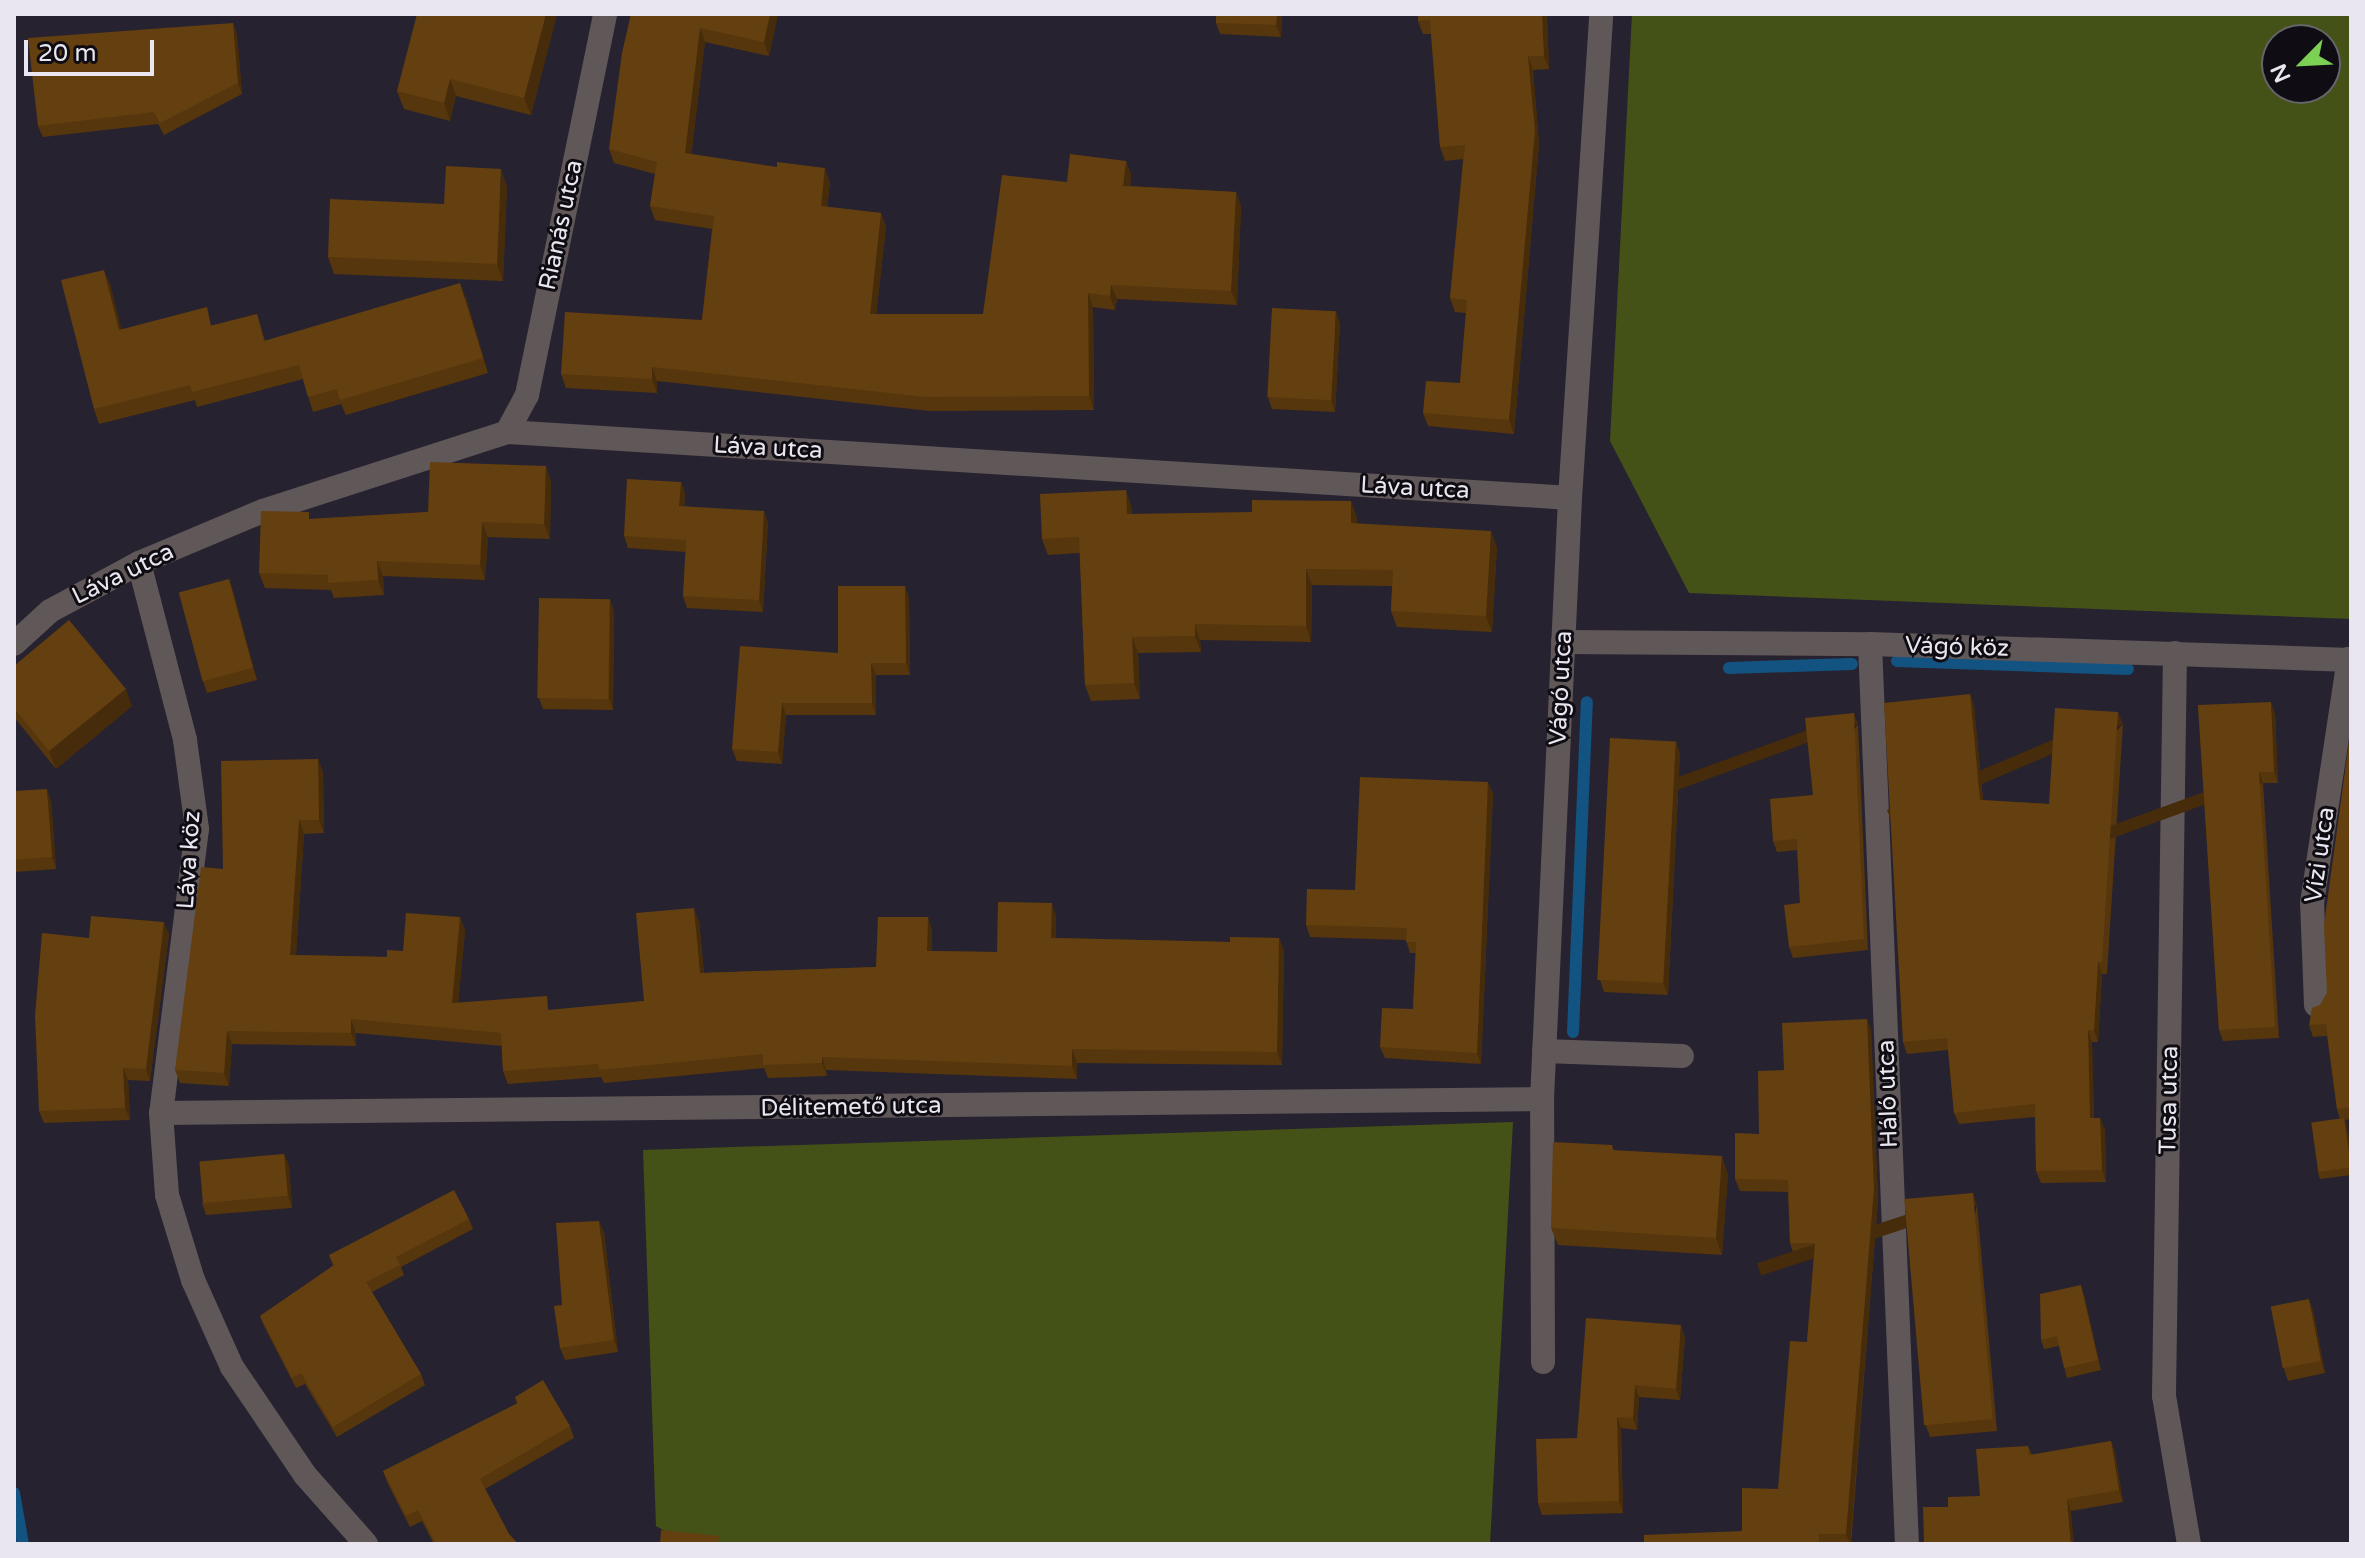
<!DOCTYPE html>
<meta charset="utf-8">
<style>
body{margin:0}
#map{position:relative;width:2365px;height:1558px;overflow:hidden;background:#272230;font-family:"Varela Round",sans-serif}
div>[style]{position:absolute}
.green>*{inset:0;background:#445217}
.stream>*{height:12px;margin:-6px;padding:0 6px;transform-origin:6px;border-radius:6px;background:#135381}
.minor>*{height:24px;margin:-12px;padding:0 12px;transform-origin:12px;border-radius:12px;background:#605758}
.wall>*{inset:0;background:#56360d}
.shaded-wall>*{inset:0;background:#462c0a;transform-origin:0 0}
.building>*{inset:0;background:#643f0f;transform-origin:0 0}
span{translate:-50% -50%;white-space:nowrap;text-align:center;line-height:1.15;-webkit-text-stroke:6px #0f0d13;paint-order:stroke}
.street-label{font-size:24px;color:#e9e6ef}
.frame{position:absolute;inset:0;border:16px solid #e9e6ef;pointer-events:none}
.north{position:absolute;left:2261px;top:24px;width:80px;height:80px;box-sizing:border-box;background:#0f0d13;border:2px solid #66646b;border-radius:50%;rotate:246deg;font-size:22px;font-weight:700;line-height:32px;text-align:center;color:#e9e6ef}
.north::after{content:'';display:block;margin:auto;width:28px;height:36px;background:#7cd155;clip-path:polygon(50% 0,100% 100%,50% 72%,0 100%)}
.scale{position:absolute;left:24px;top:40px;width:130px;height:36px;box-sizing:border-box;border:4px solid #e9e6ef;border-top:0;padding-left:10px;font-size:24px;line-height:28px;white-space:nowrap;color:#e9e6ef;-webkit-text-stroke:6px #0f0d13;paint-order:stroke}
</style>
<div id="map">
<div class="green">
<div style="clip-path:polygon(evenodd,1632px 14px,2351px 14px,2351px 619px,1689px 593px,1610px 441px,1632px 14px,2277px 40px,2325px 40px,2325px 88px,2277px 88px,2277px 40px)"></div>
<div style="clip-path:polygon(1513px 1122px,1490px 1544px,688px 1544px,656px 1526px,643px 1150px)"></div>
</div>
<div class="stream">
<div style="left:1897px;top:661px;width:231px;rotate:2deg"></div>
<div style="left:1729px;top:668px;width:123px;rotate:-1.9deg"></div>
<div style="left:1573px;top:1032px;width:330px;rotate:-87.6deg"></div>
<div style="left:14px;top:1493px;width:52px;rotate:80deg"></div>
</div>
<div class="minor">
<div style="left:507px;top:432px;width:42px;rotate:-61.6deg"></div>
<div style="left:527px;top:395px;width:389px;rotate:-78.4deg"></div>
<div style="left:139px;top:563px;width:183px;rotate:75.4deg"></div>
<div style="left:185px;top:740px;width:90px;rotate:82.3deg"></div>
<div style="left:197px;top:829px;width:286px;rotate:97.2deg"></div>
<div style="left:161px;top:1113px;width:82px;rotate:85.8deg"></div>
<div style="left:167px;top:1195px;width:89px;rotate:73deg"></div>
<div style="left:193px;top:1280px;width:95px;rotate:65.9deg"></div>
<div style="left:232px;top:1367px;width:130px;rotate:55.9deg"></div>
<div style="left:305px;top:1475px;width:92px;rotate:48.5deg"></div>
<div style="left:1563px;top:642px;width:307px;rotate:0.4deg"></div>
<div style="left:1870px;top:644px;width:481px;rotate:1.9deg"></div>
<div style="left:14px;top:644px;width:49px;rotate:-42.5deg"></div>
<div style="left:50px;top:611px;width:101px;rotate:-28.3deg"></div>
<div style="left:139px;top:563px;width:134px;rotate:-22.8deg"></div>
<div style="left:263px;top:511px;width:256px;rotate:-17.9deg"></div>
<div style="left:507px;top:432px;width:1065px;rotate:3.55deg"></div>
<div style="left:1870px;top:644px;width:901px;rotate:87.65deg"></div>
<div style="left:2175px;top:653px;width:743px;rotate:90.85deg"></div>
<div style="left:2164px;top:1396px;width:150px;rotate:80.4deg"></div>
<div style="left:2316px;top:1005px;width:102px;rotate:-92.2deg"></div>
<div style="left:2312px;top:903px;width:247px;rotate:-81.4deg"></div>
<div style="left:1544px;top:1051px;width:138px;rotate:2.1deg"></div>
<div style="left:161px;top:1113px;width:1381px;rotate:-0.58deg"></div>
<div style="left:1543px;top:1362px;width:263px;rotate:-90.2deg"></div>
<div style="left:1542px;top:1099px;width:602px;rotate:-87.33deg"></div>
<div style="left:1570px;top:498px;width:485px;rotate:-86.3deg"></div>
</div>
<div class="wall">
<div style="clip-path:polygon(557px 14px,531px 115px,456px 96px,450px 121px,404px 109px,397px 91px)"></div>
<div style="clip-path:polygon(631px 14px,778px 14px,769px 56px,705px 42px,691px 154px,830px 182px,827px 207px,881px 213px,886px 227px,876px 314px,983px 314px,1067px 182px,1126px 161px,1131px 175px,1130px 186px,1236px 192px,1241px 206px,1237px 305px,1117px 299px,1115px 310px,1093px 307px,1094px 410px,930px 411px,657px 381px,657px 393px,566px 388px,561px 374px,702px 320px,712px 229px,655px 220px,650px 206px,655px 174px,614px 163px,609px 149px)"></div>
<div style="clip-path:polygon(1282px 14px,1281px 37px,1220px 34px,1216px 23px)"></div>
<div style="clip-path:polygon(1418px 14px,1547px 14px,1549px 69px,1533px 70px,1539px 144px,1514px 434px,1428px 426px,1423px 413px,1460px 383px,1466px 313px,1455px 312px,1450px 298px,1463px 159px,1445px 161px,1440px 147px,1431px 34px,1423px 34px,1418px 21px)"></div>
<div style="clip-path:polygon(233px 23px,237px 35px,242px 94px,164px 135px,158px 124px,43px 137px,38px 126px)"></div>
<div style="clip-path:polygon(507px 186px,503px 281px,334px 274px,328px 257px,444px 204px)"></div>
<div style="clip-path:polygon(110px 284px,121px 329px,213px 325px,257px 314px,265px 341px,466px 298px,488px 373px,346px 415px,341px 404px,313px 412px,303px 379px,197px 407px,195px 400px,99px 424px,94px 409px)"></div>
<div style="clip-path:polygon(1340px 323px,1335px 412px,1272px 409px,1268px 397px)"></div>
<div style="clip-path:polygon(551px 481px,550px 539px,488px 537px,485px 580px,383px 576px,384px 595px,334px 598px,331px 590px,265px 588px,259px 573px,311px 519px,428px 512px)"></div>
<div style="clip-path:polygon(681px 482px,685px 494px,684px 506px,768px 522px,763px 612px,687px 608px,683px 596px,686px 552px,628px 548px,624px 536px)"></div>
<div style="clip-path:polygon(1126px 490px,1131px 506px,1132px 514px,1357px 517px,1357px 524px,1497px 547px,1492px 632px,1397px 627px,1391px 611px,1392px 586px,1312px 585px,1311px 642px,1200px 640px,1201px 652px,1138px 653px,1140px 699px,1091px 701px,1085px 685px,1080px 553px,1048px 555px,1042px 539px)"></div>
<div style="clip-path:polygon(229px 579px,257px 680px,207px 693px,203px 681px)"></div>
<div style="clip-path:polygon(905px 586px,909px 598px,910px 675px,876px 675px,876px 715px,786px 715px,782px 764px,737px 761px,732px 749px,838px 653px)"></div>
<div style="clip-path:polygon(614px 611px,613px 710px,543px 709px,539px 698px)"></div>
<div style="clip-path:polygon(14px 666px,132px 706px,56px 769px,14px 717px)"></div>
<div style="clip-path:polygon(1970px 694px,1974px 706px,1983px 800px,2049px 804px,2123px 724px,2107px 974px,2102px 974px,2098px 1042px,2092px 1042px,2094px 1118px,2100px 1118px,2105px 1130px,2106px 1182px,2041px 1183px,2036px 1171px,2035px 1117px,1959px 1124px,1954px 1113px,1948px 1050px,1907px 1054px,1903px 1042px)"></div>
<div style="clip-path:polygon(2198px 705px,2275px 713px,2278px 783px,2263px 783px,2279px 1038px,2223px 1041px,2219px 1030px)"></div>
<div style="clip-path:polygon(1858px 724px,1868px 950px,1793px 958px,1789px 947px,1800px 903px,1797px 850px,1777px 852px,1773px 841px,1813px 795px)"></div>
<div style="clip-path:polygon(2351px 727px,2351px 1119px,2345px 1120px,2351px 1154px,2351px 1175px,2320px 1179px,2318px 1173px,2340px 1119px,2337px 1109px,2327px 1036px,2313px 1037px,2309px 1025px,2327px 993px)"></div>
<div style="clip-path:polygon(1680px 753px,1668px 995px,1604px 992px,1600px 980px)"></div>
<div style="clip-path:polygon(318px 759px,323px 773px,324px 833px,304px 834px,296px 955px,387px 957px,403px 951px,460px 917px,465px 931px,458px 1003px,552px 1010px,644px 1001px,699px 921px,704px 973px,876px 967px,928px 917px,932px 931px,932px 951px,997px 952px,1056px 916px,1056px 938px,1230px 942px,1279px 938px,1284px 951px,1282px 1065px,1077px 1063px,1077px 1079px,826px 1070px,827px 1076px,768px 1078px,764px 1068px,604px 1083px,601px 1077px,508px 1084px,503px 1071px,502px 1046px,356px 1033px,356px 1046px,232px 1044px,229px 1086px,180px 1083px,175px 1070px,223px 869px)"></div>
<div style="clip-path:polygon(14px 791px,51px 801px,56px 869px,14px 872px)"></div>
<div style="clip-path:polygon(1493px 793px,1481px 1064px,1385px 1058px,1380px 1047px,1413px 1009px,1416px 953px,1410px 953px,1406px 940px,1310px 937px,1306px 925px)"></div>
<div style="clip-path:polygon(169px 934px,150px 1081px,128px 1080px,130px 1120px,44px 1123px,39px 1111px,89px 938px)"></div>
<div style="clip-path:polygon(1871px 1030px,1878px 1200px,1851px 1544px,1644px 1544px,1742px 1531px,1778px 1489px,1807px 1342px,1814px 1255px,1794px 1255px,1790px 1243px,1788px 1192px,1740px 1191px,1735px 1179px,1759px 1134px,1784px 1070px)"></div>
<div style="clip-path:polygon(1612px 1145px,1614px 1150px,1728px 1174px,1722px 1255px,1558px 1245px,1551px 1228px)"></div>
<div style="clip-path:polygon(284px 1154px,289px 1166px,292px 1208px,206px 1215px,202px 1203px)"></div>
<div style="clip-path:polygon(1977px 1205px,1997px 1431px,1930px 1437px,1926px 1426px)"></div>
<div style="clip-path:polygon(469px 1219px,473px 1229px,401px 1267px,404px 1275px,372px 1292px,421px 1374px,425px 1385px,337px 1437px,305px 1384px,296px 1388px,264px 1326px,260px 1316px,333px 1266px,329px 1255px)"></div>
<div style="clip-path:polygon(604px 1232px,618px 1352px,565px 1360px,560px 1348px,562px 1305px)"></div>
<div style="clip-path:polygon(2084px 1295px,2101px 1370px,2067px 1378px,2059px 1346px,2044px 1349px,2041px 1340px)"></div>
<div style="clip-path:polygon(2313px 1310px,2325px 1373px,2288px 1381px,2284px 1369px)"></div>
<div style="clip-path:polygon(1685px 1337px,1680px 1400px,1639px 1397px,1637px 1430px,1621px 1428px,1623px 1513px,1542px 1515px,1538px 1503px,1577px 1438px)"></div>
<div style="clip-path:polygon(515px 1397px,570px 1426px,574px 1438px,485px 1489px,509px 1534px,518px 1544px,434px 1544px,422px 1521px,410px 1527px,387px 1482px,383px 1471px,517px 1404px)"></div>
<div style="clip-path:polygon(2111px 1441px,2115px 1453px,2123px 1502px,2071px 1511px,1948px 1507px,1980px 1496px,2028px 1446px,2032px 1455px)"></div>
</div>
<div class="shaded-wall">
<div style="clip-path:polygon(546px 14px,557px 14px,531px 115px,524px 98px)"></div>
<div style="clip-path:polygon(770px 14px,778px 14px,769px 56px,764px 42px)"></div>
<div style="clip-path:polygon(1277px 14px,1282px 14px,1281px 37px,1276px 25px)"></div>
<div style="clip-path:polygon(1542px 14px,1547px 14px,1549px 69px,1544px 56px)"></div>
<div style="clip-path:polygon(233px 23px,237px 35px,242px 94px,238px 83px)"></div>
<div style="clip-path:polygon(700px 28px,705px 42px,690px 167px,685px 153px)"></div>
<div style="clip-path:polygon(1528px 56px,1533px 70px,1539px 144px,1514px 434px,1509px 420px)"></div>
<div style="clip-path:polygon(450px 79px,456px 96px,450px 121px,444px 103px)"></div>
<div style="clip-path:polygon(1126px 161px,1131px 175px,1128px 200px,1123px 186px)"></div>
<div style="clip-path:polygon(825px 168px,830px 182px,826px 220px,821px 206px)"></div>
<div style="clip-path:polygon(501px 169px,507px 186px,503px 281px,497px 264px)"></div>
<div style="clip-path:polygon(1236px 192px,1241px 206px,1237px 305px,1231px 291px)"></div>
<div style="clip-path:polygon(881px 213px,886px 227px,875px 328px,870px 314px)"></div>
<div style="clip-path:polygon(104px 270px,110px 284px,125px 344px,119px 330px)"></div>
<div style="clip-path:polygon(460px 283px,466px 298px,488px 373px,483px 358px)"></div>
<div style="clip-path:polygon(1111px 285px,1117px 299px,1115px 310px,1110px 296px)"></div>
<div style="clip-path:polygon(1088px 293px,1093px 307px,1094px 410px,1089px 396px)"></div>
<div style="clip-path:polygon(1336px 311px,1340px 323px,1335px 412px,1331px 400px)"></div>
<div style="clip-path:polygon(652px 367px,657px 381px,657px 393px,652px 379px)"></div>
<div style="clip-path:polygon(546px 466px,551px 481px,550px 539px,544px 524px)"></div>
<div style="clip-path:polygon(681px 482px,685px 494px,684px 517px,679px 506px)"></div>
<div style="clip-path:polygon(1126px 490px,1131px 506px,1132px 530px,1127px 514px)"></div>
<div style="clip-path:polygon(1351px 501px,1357px 517px,1357px 539px,1351px 523px)"></div>
<div style="clip-path:polygon(764px 511px,768px 522px,763px 612px,759px 600px)"></div>
<div style="clip-path:polygon(482px 522px,488px 537px,485px 580px,480px 565px)"></div>
<div style="clip-path:polygon(1491px 531px,1497px 547px,1492px 632px,1486px 616px)"></div>
<div style="clip-path:polygon(377px 561px,383px 576px,384px 595px,378px 580px)"></div>
<div style="clip-path:polygon(1306px 569px,1312px 585px,1311px 642px,1306px 626px)"></div>
<div style="clip-path:polygon(229px 579px,233px 590px,257px 680px,253px 668px)"></div>
<div style="clip-path:polygon(905px 586px,909px 598px,910px 675px,906px 663px)"></div>
<div style="clip-path:polygon(610px 599px,614px 611px,613px 710px,609px 698px)"></div>
<div style="clip-path:polygon(1195px 624px,1200px 640px,1201px 652px,1195px 636px)"></div>
<div style="clip-path:polygon(1132px 637px,1138px 653px,1140px 699px,1134px 683px)"></div>
<div style="clip-path:polygon(871px 663px,876px 675px,876px 715px,872px 703px)"></div>
<div style="clip-path:polygon(126px 689px,132px 706px,56px 769px,49px 751px)"></div>
<div style="clip-path:polygon(1970px 694px,1974px 706px,1984px 812px,1980px 800px)"></div>
<div style="clip-path:polygon(2271px 702px,2275px 713px,2278px 783px,2274px 772px)"></div>
<div style="clip-path:polygon(782px 703px,786px 715px,782px 764px,778px 752px)"></div>
<div style="left:2118px;top:712px;width:13px;height:251px;rotate:67deg"></div>
<div style="left:1854px;top:713px;width:12px;height:226px;rotate:70deg"></div>
<div style="clip-path:polygon(1676px 741px,1680px 753px,1668px 995px,1663px 983px)"></div>
<div style="clip-path:polygon(318px 759px,323px 773px,324px 833px,319px 820px)"></div>
<div style="left:2259px;top:772px;width:12px;height:256px;rotate:70deg"></div>
<div style="clip-path:polygon(1488px 782px,1493px 793px,1481px 1064px,1477px 1053px)"></div>
<div style="clip-path:polygon(47px 789px,51px 801px,56px 869px,52px 857px)"></div>
<div style="clip-path:polygon(299px 820px,304px 834px,295px 969px,290px 955px)"></div>
<div style="clip-path:polygon(1052px 903px,1056px 916px,1056px 951px,1051px 938px)"></div>
<div style="clip-path:polygon(694px 908px,699px 921px,705px 986px,700px 973px)"></div>
<div style="clip-path:polygon(460px 917px,465px 931px,457px 1016px,452px 1003px)"></div>
<div style="clip-path:polygon(928px 917px,932px 931px,932px 965px,927px 951px)"></div>
<div style="clip-path:polygon(164px 922px,169px 934px,150px 1081px,146px 1069px)"></div>
<div style="clip-path:polygon(1279px 938px,1284px 951px,1282px 1065px,1277px 1052px)"></div>
<div style="clip-path:polygon(2098px 962px,2102px 974px,2098px 1042px,2094px 1030px)"></div>
<div style="clip-path:polygon(351px 1019px,356px 1033px,356px 1046px,351px 1033px)"></div>
<div style="clip-path:polygon(1867px 1019px,1871px 1030px,1878px 1200px,1850px 1544px,1846px 1534px)"></div>
<div style="clip-path:polygon(2088px 1030px,2092px 1042px,2094px 1130px,2090px 1118px)"></div>
<div style="clip-path:polygon(227px 1031px,232px 1044px,229px 1086px,224px 1073px)"></div>
<div style="clip-path:polygon(1072px 1049px,1077px 1063px,1077px 1079px,1072px 1066px)"></div>
<div style="clip-path:polygon(822px 1057px,826px 1070px,827px 1076px,822px 1063px)"></div>
<div style="clip-path:polygon(123px 1068px,128px 1080px,130px 1120px,125px 1108px)"></div>
<div style="clip-path:polygon(2100px 1118px,2105px 1130px,2106px 1182px,2102px 1170px)"></div>
<div style="clip-path:polygon(2344px 1118px,2347px 1124px,2351px 1154px,2351px 1163px)"></div>
<div style="clip-path:polygon(284px 1154px,289px 1166px,292px 1208px,288px 1196px)"></div>
<div style="clip-path:polygon(1722px 1156px,1728px 1174px,1722px 1255px,1716px 1238px)"></div>
<div style="left:1973px;top:1193px;width:13px;height:227px;rotate:72deg"></div>
<div style="clip-path:polygon(599px 1221px,604px 1232px,618px 1352px,614px 1340px)"></div>
<div style="clip-path:polygon(2081px 1285px,2084px 1295px,2101px 1370px,2098px 1360px)"></div>
<div style="clip-path:polygon(2309px 1299px,2313px 1310px,2325px 1373px,2321px 1361px)"></div>
<div style="clip-path:polygon(1681px 1325px,1685px 1337px,1680px 1400px,1676px 1389px)"></div>
<div style="clip-path:polygon(1635px 1385px,1639px 1397px,1637px 1430px,1633px 1418px)"></div>
<div style="clip-path:polygon(1617px 1417px,1621px 1428px,1623px 1513px,1619px 1501px)"></div>
<div style="clip-path:polygon(2111px 1441px,2115px 1453px,2123px 1502px,2119px 1490px)"></div>
<div style="clip-path:polygon(2067px 1499px,2071px 1511px,2074px 1544px,2071px 1544px)"></div>
</div>
<div class="building">
<div style="clip-path:polygon(417px 14px,546px 14px,524px 98px,450px 79px,444px 103px,397px 91px)"></div>
<div style="clip-path:polygon(631px 14px,770px 14px,764px 42px,700px 28px,685px 153px,777px 167px,777px 162px,825px 168px,821px 206px,881px 213px,870px 314px,983px 314px,1002px 175px,1067px 182px,1070px 154px,1126px 161px,1123px 186px,1236px 192px,1231px 291px,1111px 285px,1110px 296px,1088px 293px,1089px 396px,925px 397px,652px 367px,652px 379px,561px 374px,565px 312px,702px 320px,714px 216px,650px 206px,657px 162px,609px 149px,622px 53px)"></div>
<div style="clip-path:polygon(1216px 14px,1277px 14px,1276px 25px,1216px 23px)"></div>
<div style="clip-path:polygon(1418px 14px,1542px 14px,1544px 56px,1528px 56px,1535px 131px,1509px 420px,1423px 413px,1426px 381px,1460px 383px,1467px 300px,1450px 298px,1465px 145px,1440px 147px,1430px 20px,1418px 21px)"></div>
<div style="clip-path:polygon(233px 23px,238px 83px,160px 123px,154px 112px,38px 126px,28px 38px)"></div>
<div style="clip-path:polygon(446px 166px,501px 169px,497px 264px,328px 257px,330px 199px,444px 204px)"></div>
<div style="clip-path:polygon(104px 270px,119px 330px,207px 307px,211px 326px,257px 314px,264px 341px,460px 283px,483px 358px,340px 400px,337px 389px,308px 397px,299px 365px,192px 392px,190px 385px,94px 409px,61px 280px)"></div>
<div style="left:1272px;top:308px;width:64px;height:89px;rotate:3deg"></div>
<div style="clip-path:polygon(430px 462px,546px 466px,544px 524px,482px 522px,480px 565px,377px 561px,378px 580px,328px 583px,328px 575px,259px 573px,261px 511px,309px 512px,309px 519px,428px 512px)"></div>
<div style="clip-path:polygon(627px 479px,681px 482px,679px 506px,764px 511px,759px 600px,683px 596px,686px 540px,624px 536px)"></div>
<div style="clip-path:polygon(1126px 490px,1127px 514px,1252px 512px,1252px 500px,1351px 501px,1351px 523px,1491px 531px,1486px 616px,1391px 611px,1393px 570px,1306px 569px,1306px 626px,1195px 624px,1195px 636px,1132px 637px,1134px 683px,1085px 685px,1079px 537px,1042px 539px,1040px 494px)"></div>
<div style="left:229px;top:579px;width:92px;height:52px;rotate:75deg"></div>
<div style="clip-path:polygon(838px 586px,905px 586px,906px 663px,871px 663px,872px 703px,782px 703px,778px 752px,732px 749px,740px 646px,838px 653px)"></div>
<div style="left:539px;top:598px;width:71px;height:100px;rotate:1deg"></div>
<div style="clip-path:polygon(69px 620px,126px 689px,49px 751px,14px 708px,14px 666px)"></div>
<div style="clip-path:polygon(1970px 694px,1980px 800px,2049px 804px,2055px 708px,2118px 712px,2102px 962px,2098px 962px,2094px 1030px,2088px 1030px,2090px 1118px,2100px 1118px,2102px 1170px,2036px 1171px,2035px 1104px,1954px 1113px,1947px 1038px,1903px 1042px,1884px 703px)"></div>
<div style="clip-path:polygon(2271px 702px,2274px 772px,2259px 772px,2275px 1027px,2219px 1030px,2198px 705px)"></div>
<div style="clip-path:polygon(1854px 713px,1864px 939px,1789px 947px,1784px 905px,1800px 903px,1797px 839px,1773px 841px,1770px 799px,1813px 795px,1805px 718px)"></div>
<div style="clip-path:polygon(2351px 727px,2351px 1107px,2337px 1109px,2326px 1024px,2309px 1025px,2312px 1008px,2320px 1005px,2327px 993px,2324px 925px)"></div>
<div style="left:1610px;top:738px;width:66px;height:242px;rotate:3deg"></div>
<div style="clip-path:polygon(318px 759px,319px 820px,299px 820px,290px 955px,387px 957px,387px 950px,403px 951px,406px 913px,460px 917px,452px 1003px,547px 996px,548px 1010px,644px 1001px,636px 913px,694px 908px,700px 973px,876px 967px,878px 917px,928px 917px,927px 951px,997px 952px,998px 902px,1052px 903px,1051px 938px,1230px 942px,1230px 937px,1279px 938px,1277px 1052px,1072px 1049px,1072px 1066px,822px 1057px,822px 1063px,763px 1065px,763px 1054px,599px 1070px,598px 1064px,503px 1071px,501px 1033px,351px 1019px,351px 1033px,227px 1031px,224px 1073px,175px 1070px,201px 867px,223px 869px,221px 761px)"></div>
<div style="clip-path:polygon(1360px 777px,1488px 782px,1477px 1053px,1380px 1047px,1382px 1008px,1413px 1009px,1416px 942px,1406px 942px,1407px 928px,1306px 925px,1307px 889px,1355px 890px)"></div>
<div style="clip-path:polygon(47px 789px,52px 857px,14px 860px,14px 791px)"></div>
<div style="clip-path:polygon(91px 916px,164px 922px,146px 1069px,123px 1068px,125px 1108px,39px 1111px,35px 1016px,42px 933px,89px 938px)"></div>
<div style="clip-path:polygon(1867px 1019px,1874px 1189px,1846px 1534px,1819px 1534px,1819px 1544px,1644px 1544px,1644px 1535px,1742px 1531px,1742px 1488px,1778px 1489px,1790px 1341px,1807px 1342px,1815px 1243px,1790px 1243px,1788px 1180px,1735px 1179px,1735px 1133px,1759px 1134px,1758px 1071px,1784px 1070px,1782px 1023px)"></div>
<div style="left:2344px;top:1118px;width:50px;height:33px;rotate:82deg"></div>
<div style="clip-path:polygon(1553px 1142px,1612px 1145px,1612px 1150px,1722px 1156px,1716px 1238px,1551px 1228px)"></div>
<div style="left:284px;top:1154px;width:42px;height:85px;rotate:85deg"></div>
<div style="clip-path:polygon(454px 1190px,469px 1219px,396px 1257px,400px 1265px,366px 1282px,421px 1374px,333px 1427px,301px 1373px,292px 1378px,260px 1316px,334px 1265px,329px 1255px)"></div>
<div style="left:1973px;top:1193px;width:227px;height:69px;rotate:85deg"></div>
<div style="clip-path:polygon(599px 1221px,614px 1340px,560px 1348px,554px 1306px,562px 1305px,556px 1223px)"></div>
<div style="clip-path:polygon(2081px 1285px,2098px 1360px,2064px 1368px,2057px 1336px,2041px 1340px,2040px 1294px)"></div>
<div style="left:2309px;top:1299px;width:63px;height:39px;rotate:79deg"></div>
<div style="clip-path:polygon(1586px 1318px,1681px 1325px,1676px 1389px,1635px 1385px,1633px 1418px,1617px 1417px,1619px 1501px,1538px 1503px,1536px 1439px,1577px 1438px)"></div>
<div style="clip-path:polygon(543px 1380px,570px 1426px,480px 1479px,509px 1534px,518px 1544px,436px 1544px,418px 1510px,406px 1516px,383px 1471px,518px 1403px,515px 1397px)"></div>
<div style="clip-path:polygon(2111px 1441px,2119px 1490px,2067px 1499px,2071px 1544px,1924px 1544px,1923px 1507px,1948px 1507px,1948px 1497px,1980px 1496px,1976px 1449px,2028px 1446px,2029px 1455px)"></div>
<div style="clip-path:polygon(661px 1530px,719px 1536px,718px 1544px,660px 1544px)"></div>
<div style="clip-path:polygon(1150px 1542px,1150px 1544px,1119px 1544px)"></div>
</div>
<div class="street-label">
<span style="left:561px;top:225px;rotate:-78deg">Rianás utca</span>
<span style="left:768px;top:448px;rotate:3deg">Láva utca</span>
<span style="left:1415px;top:488px;rotate:3deg">Láva utca</span>
<span style="left:123px;top:574px;rotate:-26deg">Láva utca</span>
<span style="left:1957px;top:647px;rotate:2deg">Vágó köz</span>
<span style="left:1561px;top:688px;rotate:-87deg">Vágó utca</span>
<span style="left:2320px;top:855px;rotate:-82deg">Vízi utca</span>
<span style="left:189px;top:860px;rotate:-86deg">Láva köz</span>
<span style="left:1888px;top:1094px;rotate:-92deg">Háló utca</span>
<span style="left:2169px;top:1100px;rotate:-89deg">Tusa utca</span>
<span style="left:851px;top:1107px;rotate:-1deg">Délitemető utca</span>
</div>
<div class="frame"></div>
<div class="north">N</div>
<div class="scale">20 m</div>
</div>
